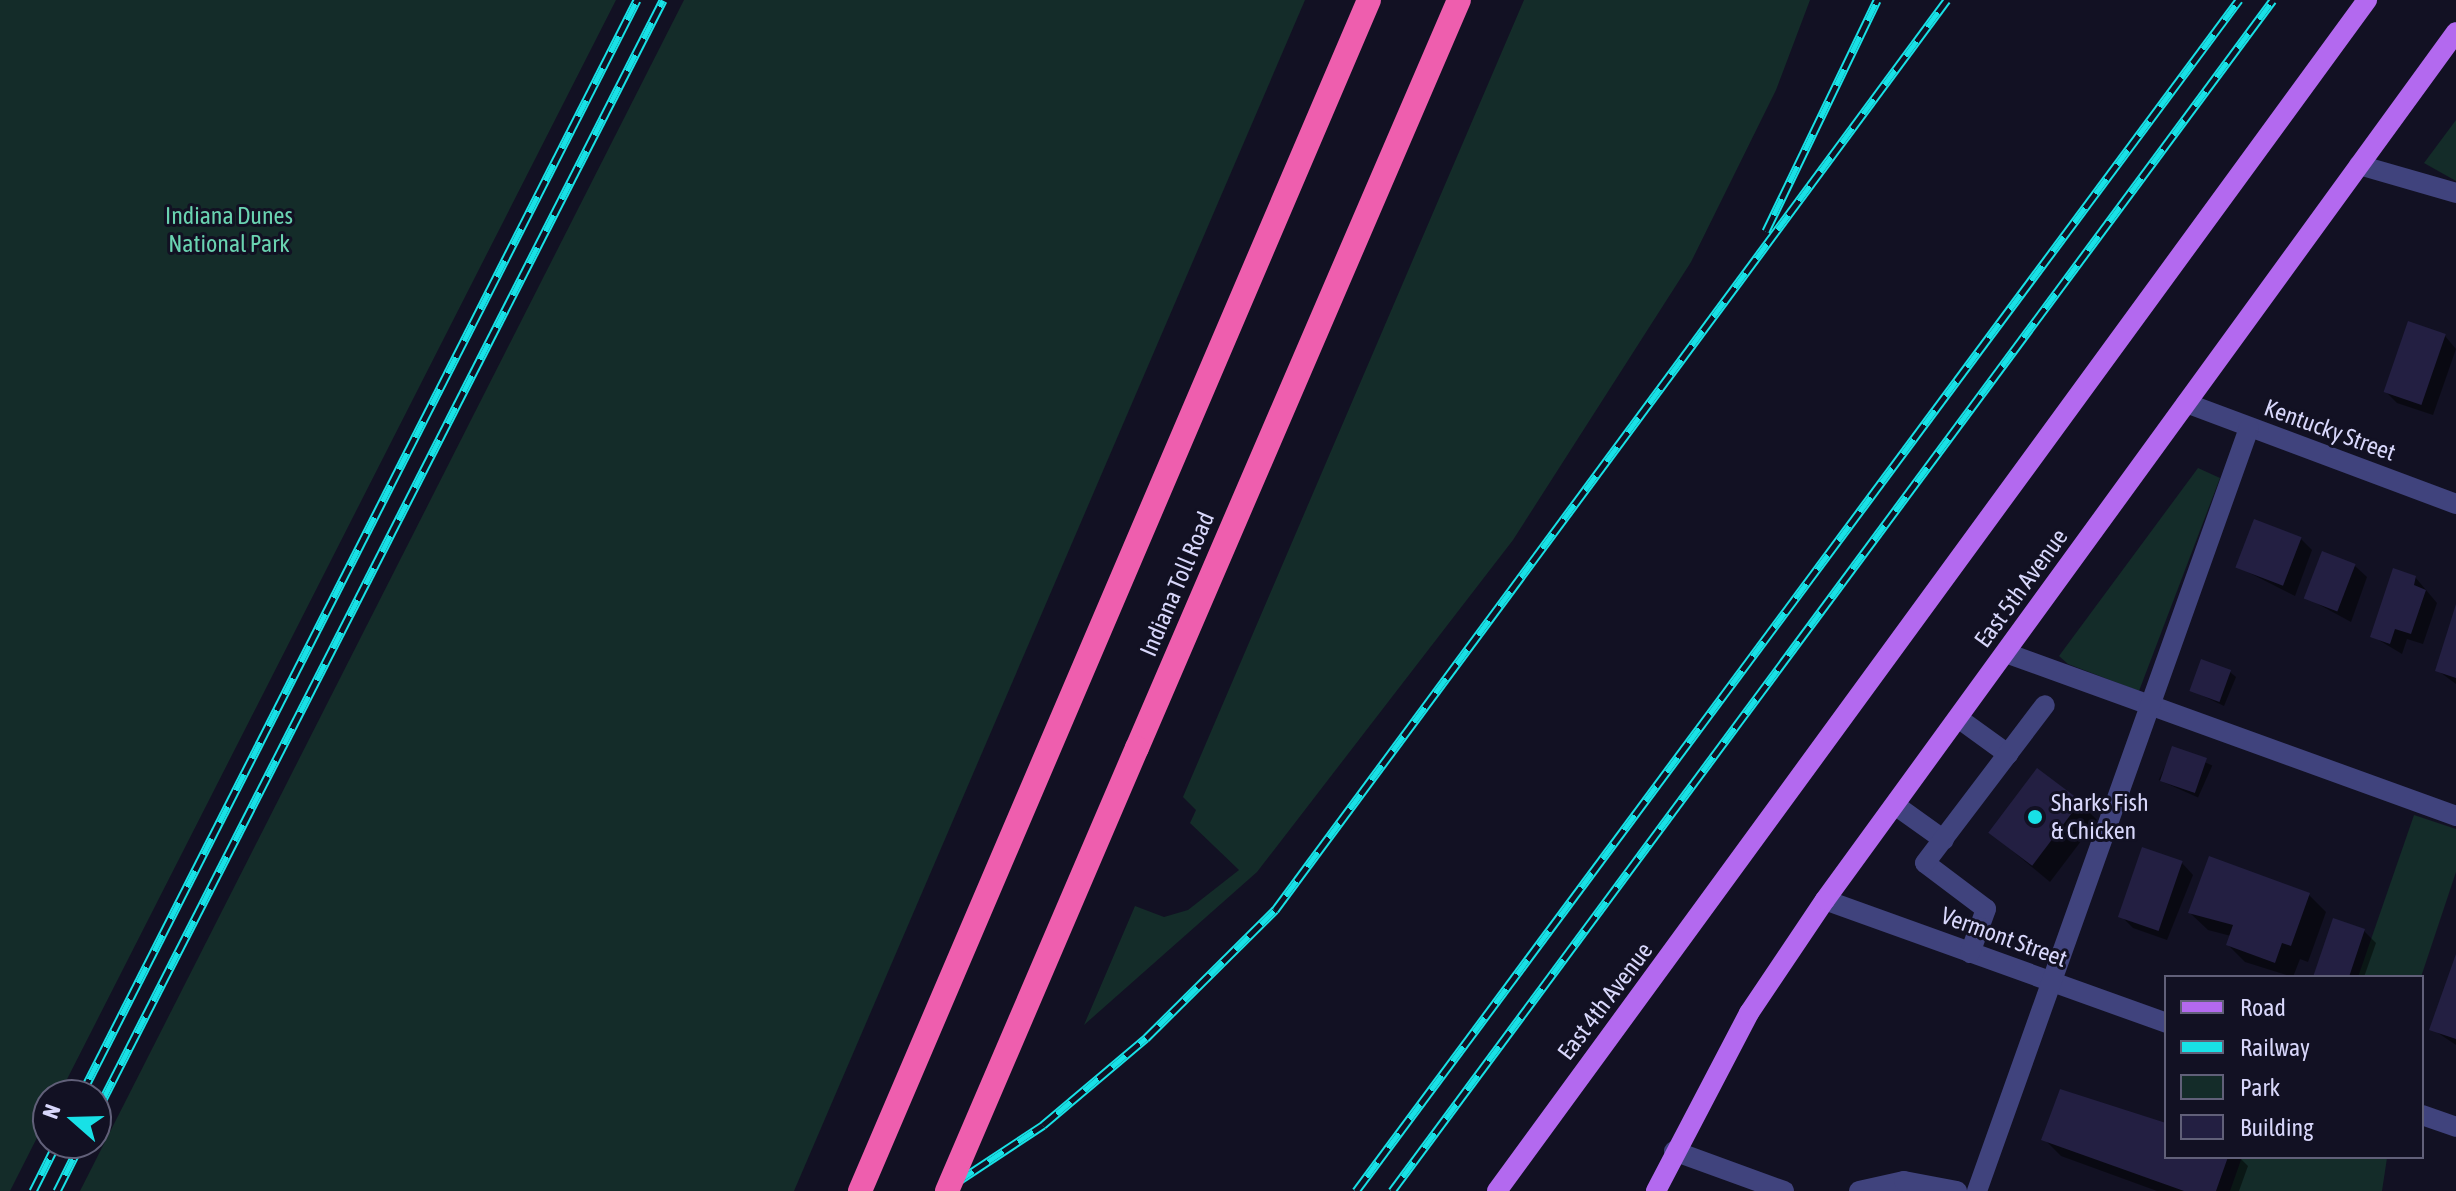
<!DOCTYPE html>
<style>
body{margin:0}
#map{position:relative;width:2456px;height:1191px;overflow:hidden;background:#121123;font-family:"Asap Condensed",sans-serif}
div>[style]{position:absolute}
.green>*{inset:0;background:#142c29}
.shadow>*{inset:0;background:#0007;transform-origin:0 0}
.building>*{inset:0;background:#231f42;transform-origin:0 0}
.minor>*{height:20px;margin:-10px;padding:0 10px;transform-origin:10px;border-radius:10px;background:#40437d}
.major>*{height:20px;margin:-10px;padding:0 10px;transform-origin:10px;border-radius:10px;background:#b369ef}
.highway>*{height:24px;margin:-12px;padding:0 12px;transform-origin:12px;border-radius:12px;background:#ee5eae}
.rail>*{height:9px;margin-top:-4.5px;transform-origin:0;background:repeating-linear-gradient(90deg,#121123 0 18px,#18e1e6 0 36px);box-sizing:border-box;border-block:2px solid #18e1e6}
.highway-bridge>*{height:24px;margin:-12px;padding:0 12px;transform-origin:12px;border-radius:12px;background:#ee5eae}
.dots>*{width:22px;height:22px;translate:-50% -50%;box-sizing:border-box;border:4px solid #121123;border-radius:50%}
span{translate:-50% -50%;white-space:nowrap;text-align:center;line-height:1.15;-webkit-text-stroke:6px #121123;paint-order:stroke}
.park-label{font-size:24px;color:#6ad3b1}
.street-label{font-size:24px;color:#d8d7fb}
.poi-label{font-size:24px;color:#d8d7fb}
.left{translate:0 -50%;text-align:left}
.legend{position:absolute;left:2164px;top:975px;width:260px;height:184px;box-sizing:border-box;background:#121123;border:2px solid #616079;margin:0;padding:10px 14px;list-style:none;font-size:24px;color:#d8d7fb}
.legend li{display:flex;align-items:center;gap:16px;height:40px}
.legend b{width:40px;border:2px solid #616079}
.north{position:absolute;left:32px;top:1079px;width:80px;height:80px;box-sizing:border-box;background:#121123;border:2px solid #616079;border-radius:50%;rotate:290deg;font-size:22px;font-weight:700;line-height:32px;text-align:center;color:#d8d7fb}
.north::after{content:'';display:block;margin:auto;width:28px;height:36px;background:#18e1e6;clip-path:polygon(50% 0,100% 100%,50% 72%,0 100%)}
</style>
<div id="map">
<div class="green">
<div style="clip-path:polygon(0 0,616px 0,59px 1095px,48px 1095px,48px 1116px,10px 1191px,0 1191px)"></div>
<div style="clip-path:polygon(684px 0,1305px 0,794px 1191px,80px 1191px)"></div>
<div style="clip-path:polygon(1524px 0,1810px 0,1776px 90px,1691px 262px,1513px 540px,1257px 872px,1084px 1025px,1135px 906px,1164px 917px,1188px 910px,1239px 870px,1190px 823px,1196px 810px,1183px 797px)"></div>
<div style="clip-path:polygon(2456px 120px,2456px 181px,2424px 163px)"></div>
<div style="clip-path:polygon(2198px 468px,2220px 478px,2139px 691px,2068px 664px,2059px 656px)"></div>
<div style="clip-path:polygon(2414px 815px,2456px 829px,2456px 872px,2421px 977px,2358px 977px)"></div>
<div style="clip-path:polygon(2242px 1157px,2383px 1157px,2387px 1158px,2382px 1191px,2230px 1191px)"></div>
</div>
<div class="shadow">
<div style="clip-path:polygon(2445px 336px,2456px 349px,2433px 415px,2397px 403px,2385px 391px)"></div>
<div style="clip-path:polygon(2301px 539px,2312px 550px,2295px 596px,2238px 567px)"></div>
<div style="clip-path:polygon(2355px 566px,2367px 577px,2351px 622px,2307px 598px)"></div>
<div style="clip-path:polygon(2415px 577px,2437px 603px,2423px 644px,2407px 639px,2402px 654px,2372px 636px)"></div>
<div style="clip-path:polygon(2456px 610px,2456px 684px,2437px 670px)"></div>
<div style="clip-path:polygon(2230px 672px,2236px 677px,2224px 706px,2191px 690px)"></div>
<div style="left:2173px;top:748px;width:43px;height:35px;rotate:24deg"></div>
<div style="clip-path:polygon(2080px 803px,2097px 820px,2050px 882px,1991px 833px)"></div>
<div style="clip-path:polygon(2182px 863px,2193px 875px,2167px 940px,2133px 928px,2121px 916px)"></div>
<div style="clip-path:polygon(2309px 895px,2326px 912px,2308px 962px,2300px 959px,2293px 977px,2245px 962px,2228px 945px,2231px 936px,2208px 930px,2190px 913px)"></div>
<div style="clip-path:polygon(2364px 931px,2376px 943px,2364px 977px,2315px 977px)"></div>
<div style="clip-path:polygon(2456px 959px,2456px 1045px,2432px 1029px)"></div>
<div style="clip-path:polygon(2166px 1127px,2166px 1157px,2239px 1157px,2248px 1166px,2239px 1191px,2157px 1191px,2061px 1156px,2044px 1139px)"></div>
</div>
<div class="building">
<div style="left:2408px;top:321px;width:40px;height:75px;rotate:19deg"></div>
<div style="left:2254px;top:519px;width:51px;height:52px;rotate:21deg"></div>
<div style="left:2322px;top:551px;width:36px;height:51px;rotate:21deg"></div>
<div style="clip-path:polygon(2393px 568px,2416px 576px,2414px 585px,2426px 590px,2411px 634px,2395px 629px,2390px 644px,2370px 637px)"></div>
<div style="clip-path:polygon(2456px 604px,2456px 678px,2435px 671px)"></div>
<div style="left:2201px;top:659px;width:32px;height:34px;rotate:20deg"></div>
<div style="left:2172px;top:746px;width:37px;height:37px;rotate:19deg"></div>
<div style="left:2037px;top:768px;width:55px;height:81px;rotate:37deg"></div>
<div style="left:2142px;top:847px;width:43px;height:74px;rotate:19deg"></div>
<div style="clip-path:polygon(2209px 856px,2310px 893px,2291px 946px,2282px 943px,2275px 963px,2226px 945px,2233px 925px,2188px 913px)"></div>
<div style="clip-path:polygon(2333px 918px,2365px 929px,2349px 977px,2313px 977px)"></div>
<div style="clip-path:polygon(2456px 954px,2456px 1039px,2429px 1030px)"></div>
<div style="clip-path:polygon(2060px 1089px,2166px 1123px,2166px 1157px,2228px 1157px,2216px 1191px,2184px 1191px,2041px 1140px)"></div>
</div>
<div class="minor">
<div style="left:2359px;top:165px;width:101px;rotate:16.1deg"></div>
<div style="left:2186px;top:403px;width:288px;rotate:20.5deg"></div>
<div style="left:2006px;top:653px;width:479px;rotate:19.9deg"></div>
<div style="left:1958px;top:718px;width:62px;rotate:35.8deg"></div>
<div style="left:1895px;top:805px;width:60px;rotate:35.5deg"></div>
<div style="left:1825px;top:900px;width:363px;rotate:19.8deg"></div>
<div style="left:1970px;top:953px;width:47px;rotate:-70deg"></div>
<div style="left:1986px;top:909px;width:76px;rotate:-143deg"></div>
<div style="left:1925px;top:863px;width:198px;rotate:-52.8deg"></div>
<div style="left:2422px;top:1115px;width:36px;rotate:19deg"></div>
<div style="left:1674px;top:1151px;width:117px;rotate:20deg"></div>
<div style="left:1859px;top:1191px;width:46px;rotate:-12.5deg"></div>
<div style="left:1904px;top:1181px;width:54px;rotate:10.7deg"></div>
<div style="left:1977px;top:1191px;width:810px;rotate:-70.38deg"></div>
</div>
<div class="major">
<div style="left:1497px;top:1191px;width:1475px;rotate:-53.85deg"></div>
<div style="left:1656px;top:1191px;width:201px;rotate:-62.4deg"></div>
<div style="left:1749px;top:1013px;width:136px;rotate:-56.1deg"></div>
<div style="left:1825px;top:900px;width:1073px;rotate:-53.98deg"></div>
</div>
<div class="highway">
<div style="left:1137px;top:748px;width:814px;rotate:-66.71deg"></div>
<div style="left:860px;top:1191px;width:1295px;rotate:-66.86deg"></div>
</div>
<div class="rail">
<div style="left:1766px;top:231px;width:256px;rotate:-64.3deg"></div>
<div style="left:81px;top:1095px;width:1228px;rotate:-63.08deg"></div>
<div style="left:96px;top:1113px;width:1249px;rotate:-63deg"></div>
<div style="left:33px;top:1191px;width:54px;rotate:-63.4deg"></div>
<div style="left:57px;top:1191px;width:54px;rotate:-63.4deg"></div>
<div style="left:943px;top:1191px;width:120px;rotate:-33.4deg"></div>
<div style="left:1043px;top:1125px;width:135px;rotate:-40.2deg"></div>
<div style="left:1146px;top:1038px;width:182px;rotate:-44.8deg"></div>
<div style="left:1275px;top:910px;width:1131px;rotate:-53.56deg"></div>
<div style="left:1356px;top:1191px;width:1483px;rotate:-53.45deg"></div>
<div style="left:1392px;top:1191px;width:1481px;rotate:-53.51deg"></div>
</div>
<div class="highway-bridge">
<div style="left:947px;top:1191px;width:482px;rotate:-66.8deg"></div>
</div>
<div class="dots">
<div style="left:2035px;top:817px;background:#18e1e6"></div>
</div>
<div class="park-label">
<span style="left:229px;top:230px">Indiana Dunes<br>National Park</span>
</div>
<div class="street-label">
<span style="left:2330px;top:430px;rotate:20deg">Kentucky Street</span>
<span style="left:1177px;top:584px;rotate:-67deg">Indiana Toll Road</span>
<span style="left:2021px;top:588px;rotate:-54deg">East 5th Avenue</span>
<span style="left:2004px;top:937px;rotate:20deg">Vermont Street</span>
<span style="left:1605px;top:1001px;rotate:-53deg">East 4th Avenue</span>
</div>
<div class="poi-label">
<span class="left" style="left:2051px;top:817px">Sharks Fish<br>&amp; Chicken</span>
</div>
<ul class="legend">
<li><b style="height:10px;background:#b369ef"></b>Road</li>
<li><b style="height:10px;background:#18e1e6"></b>Railway</li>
<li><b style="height:22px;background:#142c29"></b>Park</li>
<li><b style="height:22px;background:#231f42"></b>Building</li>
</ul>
<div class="north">N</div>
</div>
